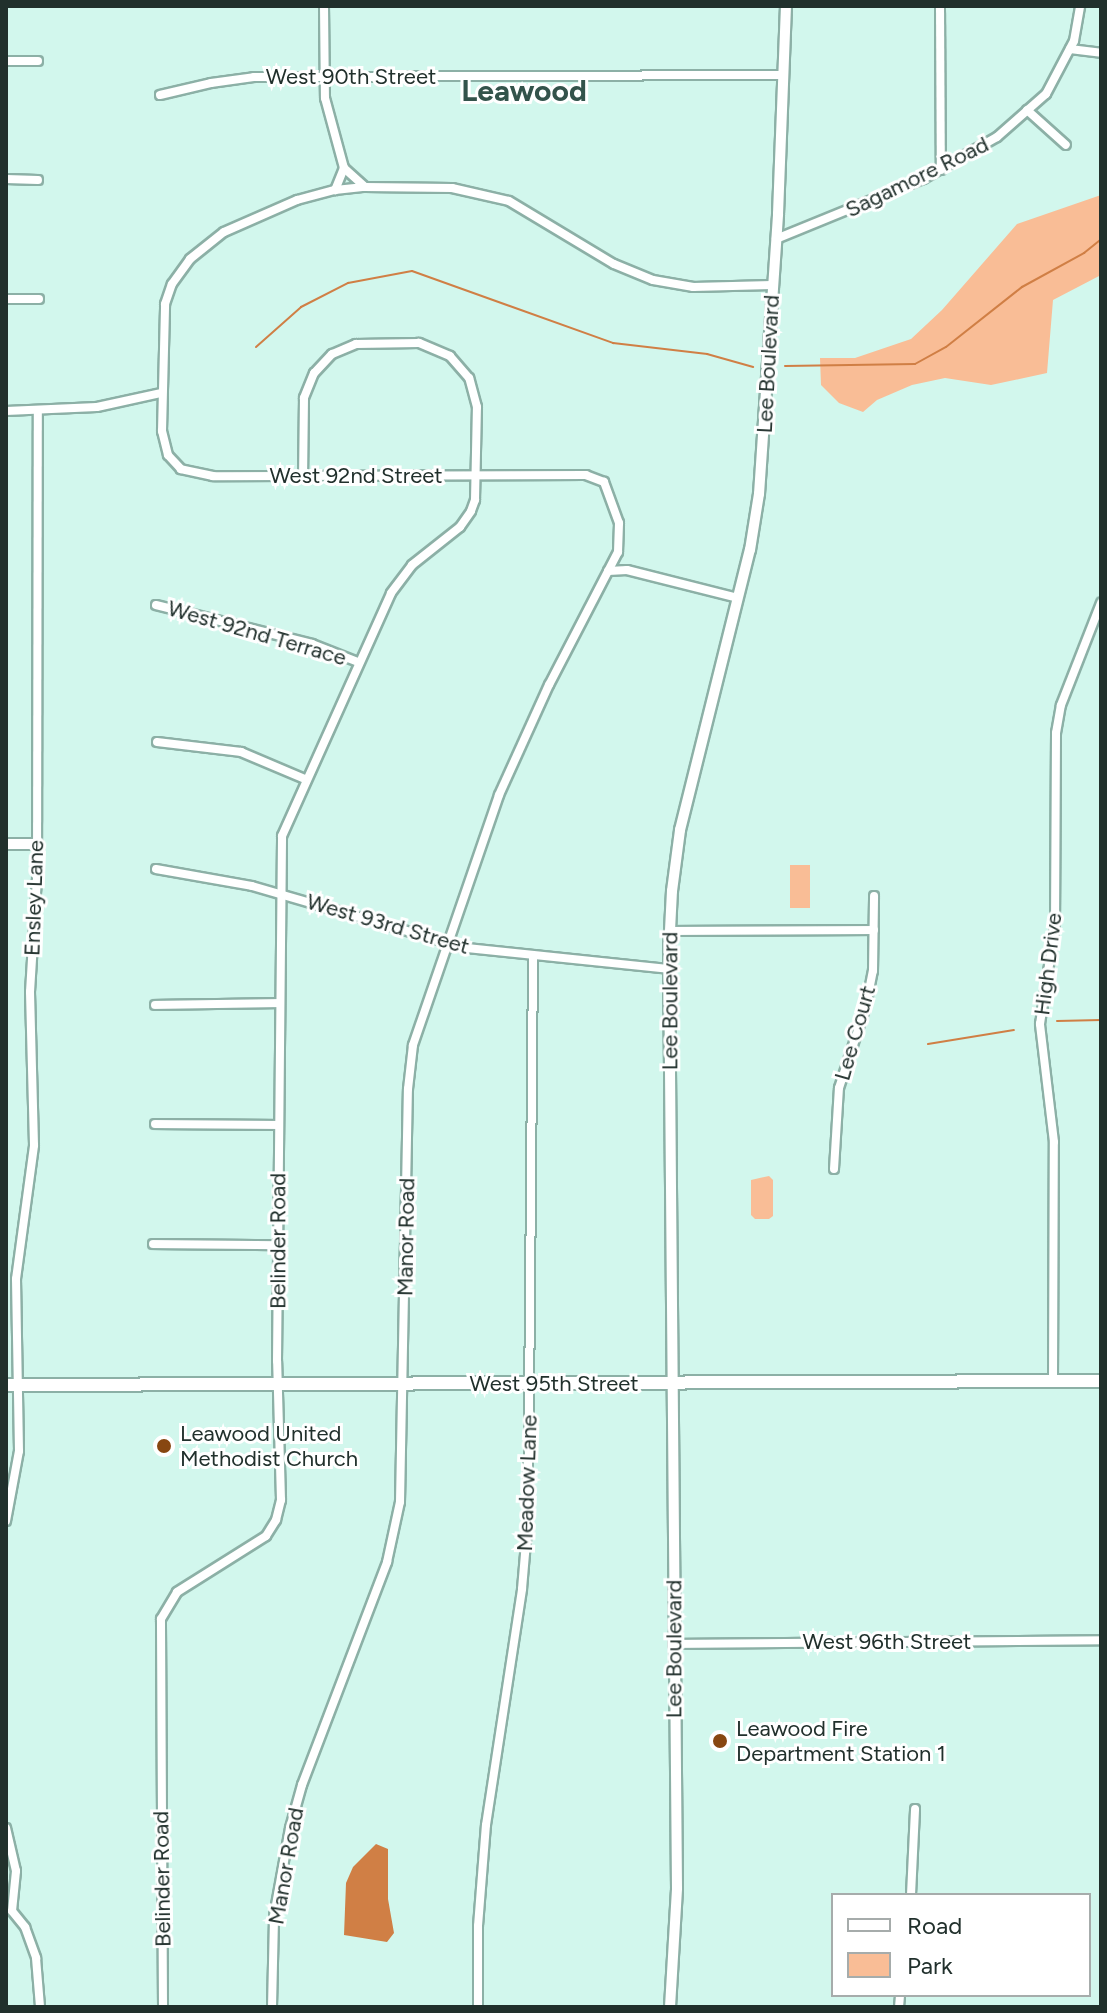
<!DOCTYPE html>
<style>
body{margin:0}
#map{position:relative;width:1107px;height:2013px;overflow:hidden;background:#d2f7ed;font-family:Figtree,sans-serif}
div>[style]{position:absolute}
.green>*{inset:0;background:#f9bd96;transform-origin:0 0}
.water>*{inset:0;background:#d07f45}
.stream>*{height:2px;margin:-1px;padding:0 1px;transform-origin:1px;border-radius:1px;background:#d07f45}
.roads{filter:drop-shadow(2px 0 #8cb0a6) drop-shadow(-2px 0 #8cb0a6) drop-shadow(0 2px #8cb0a6) drop-shadow(0 -2px #8cb0a6)}
.minor>*{height:8px;margin:-4px;padding:0 4px;transform-origin:4px;border-radius:4px;background:#fff}
.tertiary>*{height:10px;margin:-5px;padding:0 5px;transform-origin:5px;border-radius:5px;background:#fff}
.primary>*{height:12px;margin:-6px;padding:0 6px;transform-origin:6px;border-radius:6px;background:#fff}
.dots>*{width:22px;height:22px;translate:-50% -50%;box-sizing:border-box;border:4px solid #fff;border-radius:50%}
span{translate:-50% -50%;white-space:nowrap;text-align:center;line-height:1.15;-webkit-text-stroke:6px #fff;paint-order:stroke}
.street-label{font-size:22px;color:#21302c}
.poi-label{font-size:22px;color:#21302c}
.left{translate:0 -50%;text-align:left}
.district-label{font-size:30px;color:#33534b;font-weight:700}
.frame{position:absolute;inset:0;border:8px solid #21302c;pointer-events:none}
.legend{position:absolute;left:831px;top:1893px;width:260px;height:104px;box-sizing:border-box;background:#fff;border:2px solid #a6acab;margin:0;padding:10px 14px;list-style:none;font-size:24px;color:#21302c}
.legend li{display:flex;align-items:center;gap:16px;height:40px}
.legend b{width:40px;border:2px solid #a6acab}
</style>
<div id="map">
<div class="green">
<div style="clip-path:polygon(1101px 195px,1101px 275px,1053px 300px,1047px 373px,991px 385px,945px 378px,912px 385px,877px 400px,863px 412px,839px 403px,821px 385px,820px 358px,855px 358px,911px 339px,942px 310px,1017px 224px)"></div>
<div style="left:790px;top:865px;width:20px;height:43px"></div>
<div style="clip-path:polygon(769px 1176px,773px 1180px,773px 1216px,769px 1219px,755px 1219px,751px 1215px,751px 1180px)"></div>
</div>
<div class="water">
<div style="clip-path:polygon(376px 1844px,388px 1849px,388px 1899px,394px 1933px,387px 1942px,344px 1935px,346px 1883px,353px 1867px)"></div>
</div>
<div class="stream">
<div style="left:256px;top:347px;width:60px;rotate:-41.6deg"></div>
<div style="left:301px;top:307px;width:53px;rotate:-27.1deg"></div>
<div style="left:348px;top:283px;width:65px;rotate:-10.6deg"></div>
<div style="left:412px;top:271px;width:214px;rotate:19.7deg"></div>
<div style="left:613px;top:343px;width:95px;rotate:6.7deg"></div>
<div style="left:707px;top:354px;width:48px;rotate:15.8deg"></div>
<div style="left:785px;top:366px;width:130px;rotate:-0.9deg"></div>
<div style="left:915px;top:364px;width:35px;rotate:-29deg"></div>
<div style="left:946px;top:347px;width:97px;rotate:-38.3deg"></div>
<div style="left:1022px;top:287px;width:71px;rotate:-28.7deg"></div>
<div style="left:1084px;top:253px;width:22px;rotate:-39deg"></div>
<div style="left:1057px;top:1021px;width:44px;rotate:-1.3deg"></div>
<div style="left:928px;top:1044px;width:87px;rotate:-9.2deg"></div>
</div>
<div class="roads">
<div class="minor">
<div style="left:324px;top:6px;width:92px;rotate:89.4deg"></div>
<div style="left:325px;top:98px;width:73px;rotate:74.8deg"></div>
<div style="left:344px;top:168px;width:24px;rotate:112deg"></div>
<div style="left:940px;top:6px;width:164px;rotate:89.7deg"></div>
<div style="left:1070px;top:49px;width:31px;rotate:7deg"></div>
<div style="left:6px;top:61px;width:32px"></div>
<div style="left:160px;top:95px;width:52px;rotate:-13.2deg"></div>
<div style="left:211px;top:83px;width:43px;rotate:-7.9deg"></div>
<div style="left:254px;top:77px;width:530px;rotate:-0.22deg"></div>
<div style="left:1027px;top:110px;width:52px;rotate:41.9deg"></div>
<div style="left:344px;top:168px;width:28px;rotate:42deg"></div>
<div style="left:6px;top:179px;width:32px;rotate:2deg"></div>
<div style="left:776px;top:239px;width:159px;rotate:-22.2deg"></div>
<div style="left:923px;top:179px;width:85px;rotate:-29.6deg"></div>
<div style="left:997px;top:137px;width:65px;rotate:-41.3deg"></div>
<div style="left:1046px;top:94px;width:60px;rotate:-62.2deg"></div>
<div style="left:1074px;top:41px;width:36px;rotate:-80deg"></div>
<div style="left:6px;top:299px;width:33px"></div>
<div style="left:6px;top:411px;width:91px;rotate:-2.5deg"></div>
<div style="left:97px;top:407px;width:66px;rotate:-12.3deg"></div>
<div style="left:608px;top:571px;width:19px;rotate:-3deg"></div>
<div style="left:627px;top:570px;width:114px;rotate:14.2deg"></div>
<div style="left:156px;top:605px;width:161px;rotate:14deg"></div>
<div style="left:312px;top:644px;width:49px;rotate:21.4deg"></div>
<div style="left:157px;top:742px;width:85px;rotate:6.8deg"></div>
<div style="left:241px;top:752px;width:69px;rotate:22.9deg"></div>
<div style="left:156px;top:869px;width:97px;rotate:10deg"></div>
<div style="left:252px;top:886px;width:223px;rotate:16.2deg"></div>
<div style="left:466px;top:948px;width:204px;rotate:5.9deg"></div>
<div style="left:670px;top:931px;width:204px;rotate:-0.3deg"></div>
<div style="left:155px;top:1005px;width:124px;rotate:-0.9deg"></div>
<div style="left:155px;top:1124px;width:123px;rotate:0.5deg"></div>
<div style="left:834px;top:1169px;width:81px;rotate:-86.5deg"></div>
<div style="left:839px;top:1088px;width:86px;rotate:-71.8deg"></div>
<div style="left:866px;top:1006px;width:36px;rotate:-79deg"></div>
<div style="left:873px;top:971px;width:75px;rotate:-89.2deg"></div>
<div style="left:153px;top:1244px;width:125px;rotate:0.5deg"></div>
<div style="left:1053px;top:1381px;width:239px;rotate:-89.8deg"></div>
<div style="left:1054px;top:1142px;width:119px;rotate:-96.8deg"></div>
<div style="left:1040px;top:1024px;width:99px;rotate:-81.3deg"></div>
<div style="left:1055px;top:926px;width:193px;rotate:-89.7deg"></div>
<div style="left:1056px;top:733px;width:28px;rotate:-80deg"></div>
<div style="left:1061px;top:705px;width:110px;rotate:-68.6deg"></div>
<div style="left:6px;top:1521px;width:71px;rotate:-79.5deg"></div>
<div style="left:19px;top:1451px;width:172px;rotate:-91deg"></div>
<div style="left:16px;top:1279px;width:135px;rotate:-82.3deg"></div>
<div style="left:34px;top:1145px;width:153px;rotate:-91.5deg"></div>
<div style="left:30px;top:992px;width:113px;rotate:-86.5deg"></div>
<div style="left:37px;top:879px;width:469px;rotate:-89.9deg"></div>
<div style="left:673px;top:1644px;width:428px;rotate:-0.5deg"></div>
<div style="left:6px;top:1828px;width:44px;rotate:76.9deg"></div>
<div style="left:16px;top:1871px;width:40px;rotate:95.7deg"></div>
<div style="left:911px;top:1895px;width:86px;rotate:-87.3deg"></div>
<div style="left:12px;top:1911px;width:21px;rotate:51deg"></div>
<div style="left:25px;top:1927px;width:33px;rotate:70deg"></div>
<div style="left:36px;top:1958px;width:49px;rotate:85.3deg"></div>
<div style="left:163px;top:2007px;width:388px;rotate:-90.3deg"></div>
<div style="left:161px;top:1619px;width:31px;rotate:-59deg"></div>
<div style="left:177px;top:1592px;width:105px;rotate:-32.2deg"></div>
<div style="left:266px;top:1536px;width:19px;rotate:-58deg"></div>
<div style="left:276px;top:1520px;width:21px;rotate:-76deg"></div>
<div style="left:281px;top:1500px;width:139px;rotate:-91.6deg"></div>
<div style="left:277px;top:1361px;width:525px;rotate:-89.45deg"></div>
<div style="left:282px;top:836px;width:266px;rotate:-65.8deg"></div>
<div style="left:391px;top:593px;width:35px;rotate:-53deg"></div>
<div style="left:412px;top:565px;width:61px;rotate:-38.4deg"></div>
<div style="left:460px;top:527px;width:19px;rotate:-55deg"></div>
<div style="left:471px;top:511px;width:12px;rotate:-70deg"></div>
<div style="left:475px;top:500px;width:93px;rotate:-88.8deg"></div>
<div style="left:477px;top:407px;width:30px;rotate:-105deg"></div>
<div style="left:469px;top:378px;width:29px;rotate:-131deg"></div>
<div style="left:450px;top:356px;width:34px;rotate:-157deg"></div>
<div style="left:419px;top:343px;width:63px;rotate:179.1deg"></div>
<div style="left:356px;top:344px;width:26px;rotate:157deg"></div>
<div style="left:332px;top:354px;width:26px;rotate:133deg"></div>
<div style="left:314px;top:373px;width:27px;rotate:112deg"></div>
<div style="left:304px;top:398px;width:78px;rotate:90.7deg"></div>
<div style="left:272px;top:2007px;width:91px;rotate:-88.7deg"></div>
<div style="left:274px;top:1916px;width:89px;rotate:-79.7deg"></div>
<div style="left:290px;top:1828px;width:45px;rotate:-74.4deg"></div>
<div style="left:302px;top:1785px;width:239px;rotate:-69.1deg"></div>
<div style="left:387px;top:1562px;width:61px;rotate:-77.8deg"></div>
<div style="left:400px;top:1502px;width:413px;rotate:-88.9deg"></div>
<div style="left:408px;top:1089px;width:44px;rotate:-83.5deg"></div>
<div style="left:413px;top:1045px;width:264px;rotate:-71deg"></div>
<div style="left:499px;top:795px;width:121px;rotate:-65.6deg"></div>
<div style="left:549px;top:685px;width:150px;rotate:-62.6deg"></div>
<div style="left:618px;top:552px;width:29px;rotate:-88deg"></div>
<div style="left:619px;top:523px;width:44px;rotate:-110.1deg"></div>
<div style="left:604px;top:482px;width:19px;rotate:-159deg"></div>
<div style="left:586px;top:475px;width:373px;rotate:179.8deg"></div>
<div style="left:213px;top:476px;width:33px;rotate:-168deg"></div>
<div style="left:181px;top:469px;width:19px;rotate:-133deg"></div>
<div style="left:168px;top:455px;width:25px;rotate:-104deg"></div>
<div style="left:162px;top:431px;width:127px;rotate:-88.6deg"></div>
<div style="left:165px;top:304px;width:21px;rotate:-71deg"></div>
<div style="left:172px;top:284px;width:31px;rotate:-54deg"></div>
<div style="left:190px;top:259px;width:43px;rotate:-38.5deg"></div>
<div style="left:224px;top:232px;width:80px;rotate:-23.7deg"></div>
<div style="left:297px;top:200px;width:39px;rotate:-15deg"></div>
<div style="left:335px;top:190px;width:30px;rotate:-6deg"></div>
<div style="left:365px;top:187px;width:87px;rotate:0.7deg"></div>
<div style="left:452px;top:188px;width:58px;rotate:12.8deg"></div>
<div style="left:509px;top:201px;width:122px;rotate:31deg"></div>
<div style="left:614px;top:264px;width:42px;rotate:22.3deg"></div>
<div style="left:653px;top:280px;width:41px;rotate:9.9deg"></div>
<div style="left:693px;top:287px;width:79px;rotate:-1.5deg"></div>
<div style="left:478px;top:2007px;width:81px;rotate:-90deg"></div>
<div style="left:478px;top:1926px;width:101px;rotate:-85.5deg"></div>
<div style="left:486px;top:1825px;width:239px;rotate:-81.3deg"></div>
<div style="left:522px;top:1589px;width:70px;rotate:-85.1deg"></div>
<div style="left:528px;top:1519px;width:563px;rotate:-89.49deg"></div>
<div style="left:899px;top:2007px;width:12px;rotate:-85deg"></div>
</div>
<div class="tertiary">
<div style="left:6px;top:844px;width:31px"></div>
<div style="left:670px;top:2007px;width:119px;rotate:-86.6deg"></div>
<div style="left:677px;top:1888px;width:938px;rotate:-90.49deg"></div>
<div style="left:669px;top:950px;width:59px;rotate:-87.1deg"></div>
<div style="left:672px;top:891px;width:62px;rotate:-82.5deg"></div>
<div style="left:680px;top:830px;width:289px;rotate:-76deg"></div>
<div style="left:750px;top:550px;width:57px;rotate:-80.9deg"></div>
<div style="left:759px;top:494px;width:281px;rotate:-86.1deg"></div>
<div style="left:778px;top:214px;width:208px;rotate:-87.8deg"></div>
</div>
<div class="primary">
<div style="left:6px;top:1385px;width:1095px;rotate:-0.21deg"></div>
</div>
</div>
<div class="dots">
<div style="left:164px;top:1446px;background:#874711"></div>
<div style="left:720px;top:1741px;background:#874711"></div>
</div>
<div class="street-label">
<span style="left:351px;top:77px">West 90th Street</span>
<span style="left:917px;top:177px;rotate:-26deg">Sagamore Road</span>
<span style="left:768px;top:364px;rotate:-87deg">Lee Boulevard</span>
<span style="left:356px;top:476px">West 92nd Street</span>
<span style="left:257px;top:633px;rotate:16deg">West 92nd Terrace</span>
<span style="left:34px;top:898px;rotate:-88deg">Ensley Lane</span>
<span style="left:388px;top:924px;rotate:16deg">West 93rd Street</span>
<span style="left:1048px;top:964px;rotate:-83deg">High Drive</span>
<span style="left:670px;top:1001px;rotate:-90deg">Lee Boulevard</span>
<span style="left:855px;top:1033px;rotate:-74deg">Lee Court</span>
<span style="left:406px;top:1237px;rotate:-89deg">Manor Road</span>
<span style="left:278px;top:1241px;rotate:-90deg">Belinder Road</span>
<span style="left:554px;top:1384px">West 95th Street</span>
<span style="left:527px;top:1483px;rotate:-88deg">Meadow Lane</span>
<span style="left:887px;top:1642px">West 96th Street</span>
<span style="left:674px;top:1649px;rotate:-90deg">Lee Boulevard</span>
<span style="left:286px;top:1866px;rotate:-80deg">Manor Road</span>
<span style="left:162px;top:1879px;rotate:-91deg">Belinder Road</span>
</div>
<div class="poi-label">
<span class="left" style="left:180px;top:1446px">Leawood United<br>Methodist Church</span>
<span class="left" style="left:736px;top:1741px">Leawood Fire<br>Department Station 1</span>
</div>
<div class="district-label">
<span style="left:524px;top:91px">Leawood</span>
</div>
<div class="frame"></div>
<ul class="legend">
<li><b style="height:10px;background:#fff"></b>Road</li>
<li><b style="height:22px;background:#f9bd96"></b>Park</li>
</ul>
</div>
